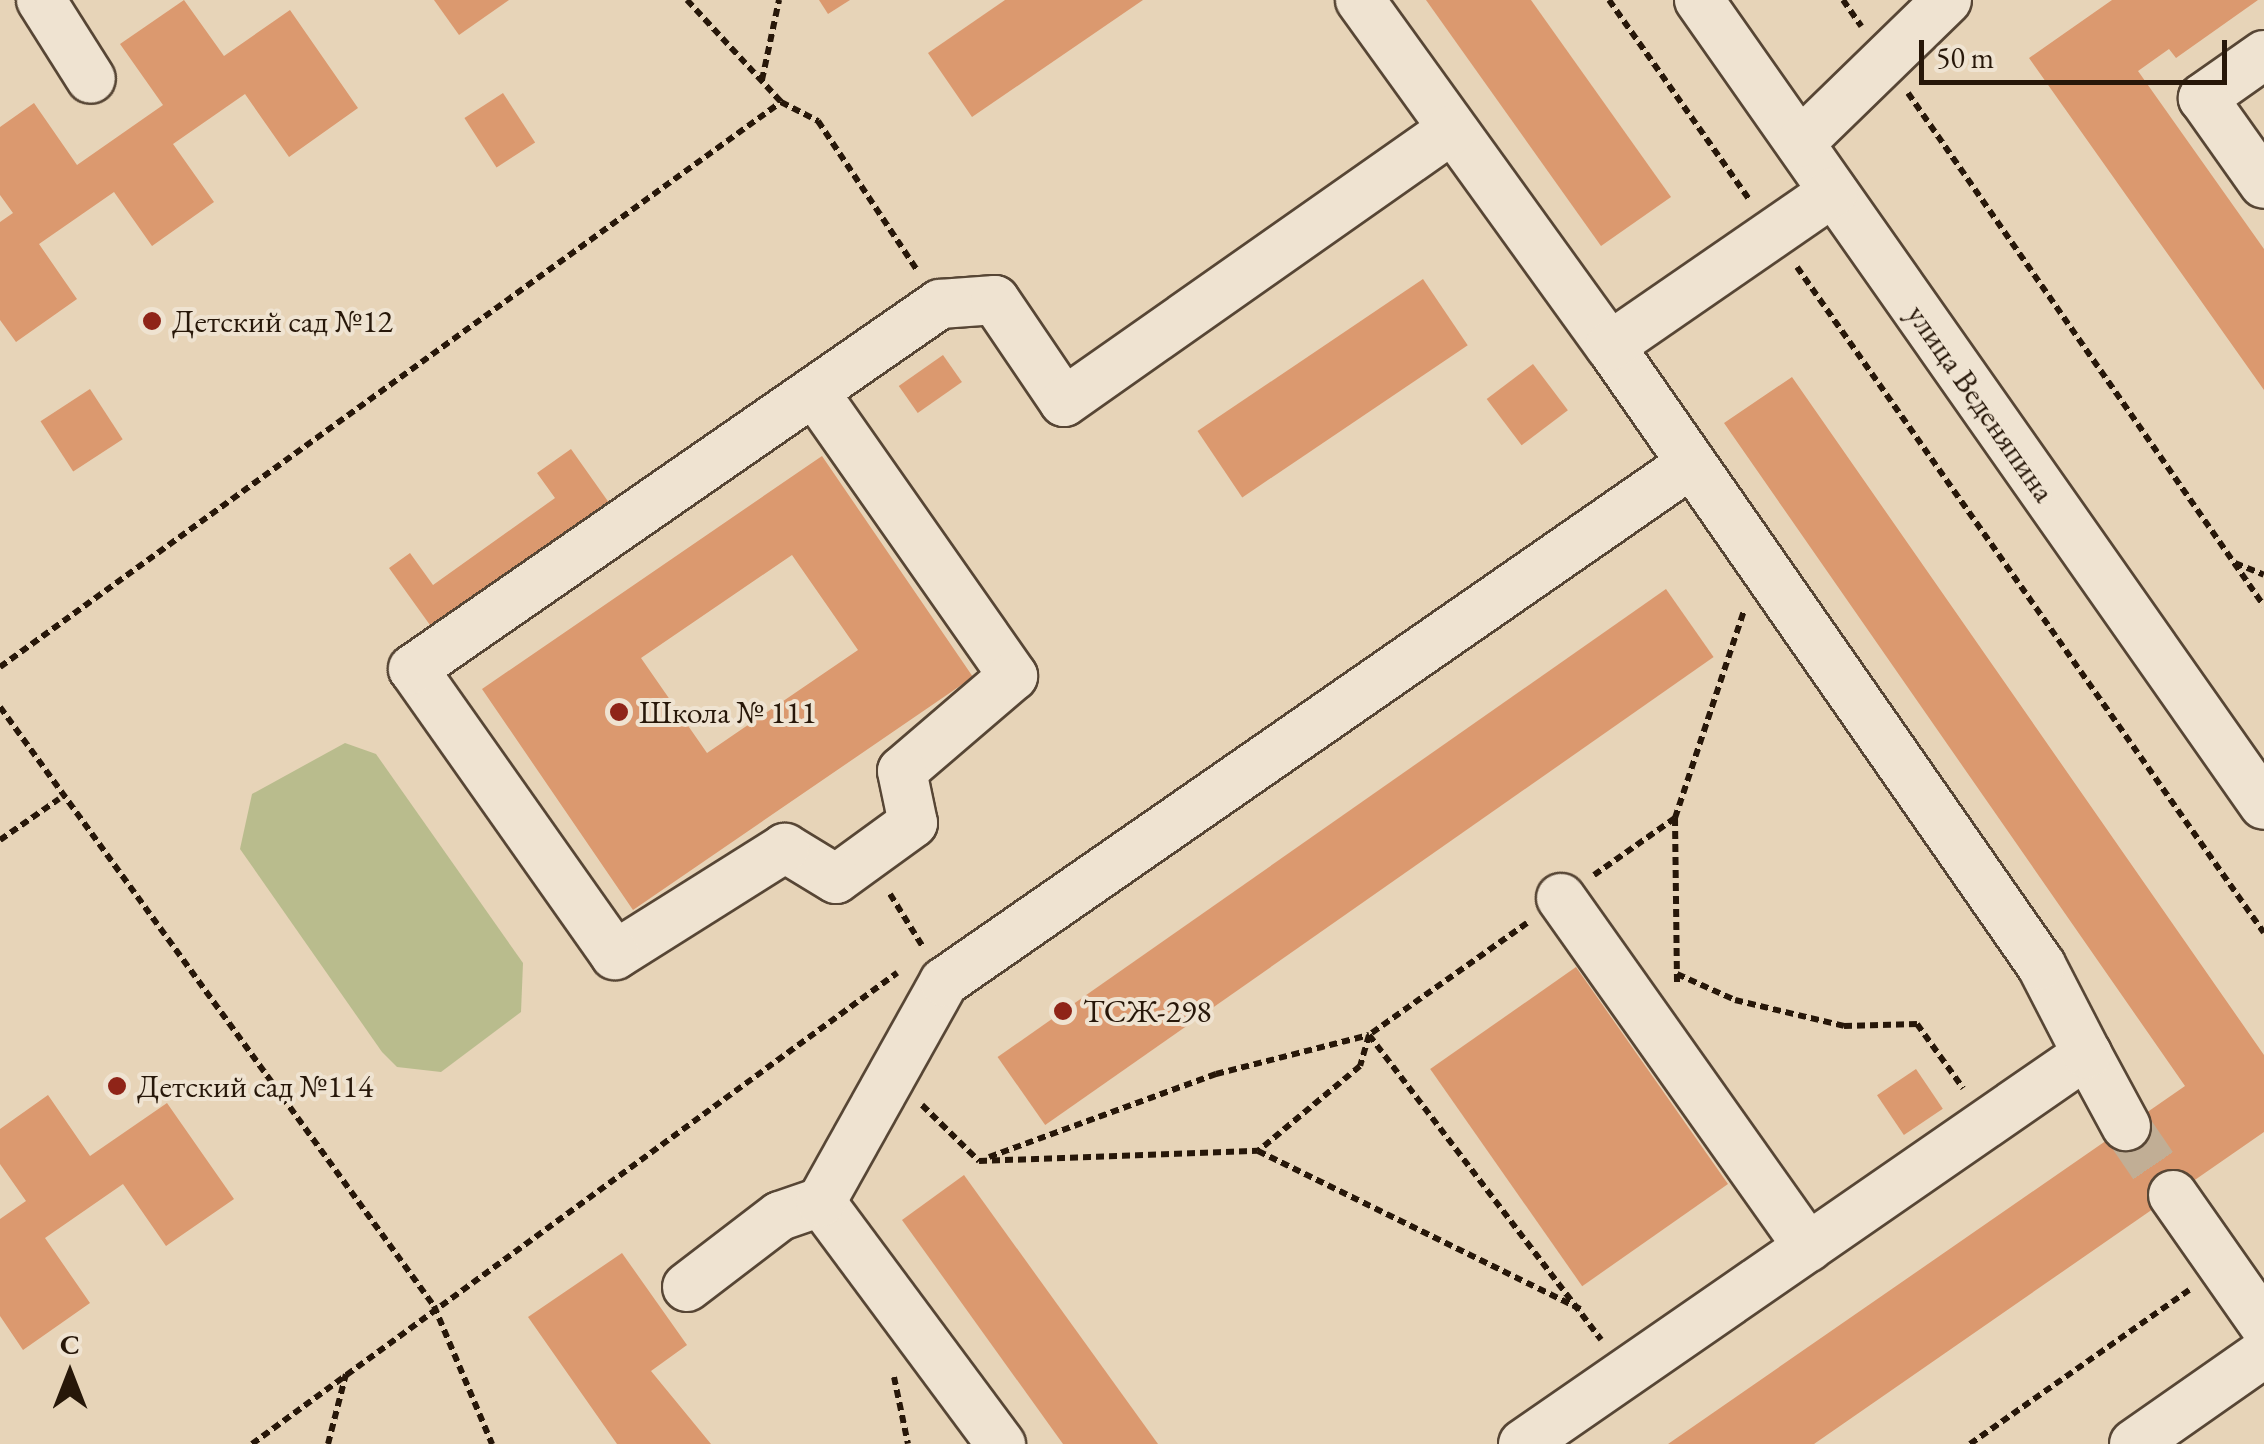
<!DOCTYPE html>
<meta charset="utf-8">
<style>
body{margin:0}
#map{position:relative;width:2264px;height:1444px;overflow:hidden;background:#e7d4b8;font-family:"EB Garamond",serif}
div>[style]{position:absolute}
.green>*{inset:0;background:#b9bc8d}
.building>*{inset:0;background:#db996f;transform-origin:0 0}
.minor-tunnel>*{height:48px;margin-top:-24px;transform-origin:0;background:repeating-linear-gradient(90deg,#c1ae95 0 48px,transparent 0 72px)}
.path>*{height:6px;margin-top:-3px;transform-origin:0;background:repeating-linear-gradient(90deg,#271709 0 8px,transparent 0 13px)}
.roads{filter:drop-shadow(2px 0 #574635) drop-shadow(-2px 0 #574635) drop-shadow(0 2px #574635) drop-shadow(0 -2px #574635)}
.minor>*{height:48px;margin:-24px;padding:0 24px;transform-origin:24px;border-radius:24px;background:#efe3d1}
.dots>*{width:28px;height:28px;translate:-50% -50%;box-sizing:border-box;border:5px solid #efe3d1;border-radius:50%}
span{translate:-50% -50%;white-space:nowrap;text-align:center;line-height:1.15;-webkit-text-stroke:8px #efe3d1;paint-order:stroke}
.poi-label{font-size:32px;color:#271709}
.left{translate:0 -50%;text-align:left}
.street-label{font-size:32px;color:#271709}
.north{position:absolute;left:20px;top:1324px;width:100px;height:100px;-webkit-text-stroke:8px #efe3d1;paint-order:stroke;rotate:0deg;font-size:28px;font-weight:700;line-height:40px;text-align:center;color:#271709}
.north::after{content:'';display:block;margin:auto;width:35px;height:45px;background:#271709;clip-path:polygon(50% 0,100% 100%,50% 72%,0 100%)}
.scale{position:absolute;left:1919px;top:40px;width:308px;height:45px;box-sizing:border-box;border:5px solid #271709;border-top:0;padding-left:12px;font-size:30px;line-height:35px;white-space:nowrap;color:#271709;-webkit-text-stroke:8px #efe3d1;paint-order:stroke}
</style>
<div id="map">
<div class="green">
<div style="clip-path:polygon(345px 743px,376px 754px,523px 963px,521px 1012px,441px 1072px,397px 1067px,382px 1052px,240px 849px,252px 794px)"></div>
</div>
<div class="building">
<div style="clip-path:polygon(184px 0,224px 56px,290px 10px,358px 108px,289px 157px,245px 94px,173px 144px,214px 202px,152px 246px,114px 192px,39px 244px,77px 299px,16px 342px,0 320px,0 222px,13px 213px,0 195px,0 127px,34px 103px,77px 165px,163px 105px,120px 44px)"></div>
<div style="clip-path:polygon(434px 0,509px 0,459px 35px)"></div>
<div style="clip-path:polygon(819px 0,850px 0,828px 14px)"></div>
<div style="clip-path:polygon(1005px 0,1143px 0,972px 117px,928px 53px)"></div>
<div style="clip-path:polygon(1426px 0,1531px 0,1671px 197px,1601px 246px)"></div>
<div style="clip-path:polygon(2112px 0,2258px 0,2176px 58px,2169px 49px,2138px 71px,2264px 249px,2264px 390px,2029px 58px)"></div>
<div style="left:503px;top:93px;width:59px;height:46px;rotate:57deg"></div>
<div style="left:1423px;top:279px;width:80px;height:272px;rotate:56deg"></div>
<div style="left:943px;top:355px;width:33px;height:54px;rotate:55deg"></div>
<div style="left:1533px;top:364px;width:58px;height:58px;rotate:53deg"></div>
<div style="clip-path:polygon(1792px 377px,2264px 1055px,2264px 1132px,1814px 1444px,1668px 1444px,2185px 1086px,1724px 423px)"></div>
<div style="left:90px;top:389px;width:60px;height:59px;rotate:57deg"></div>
<div style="clip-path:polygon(571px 449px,612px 507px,435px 632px,389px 568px,410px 553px,433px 585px,555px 498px,537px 473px)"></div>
<div style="clip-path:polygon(evenodd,822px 456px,973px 677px,633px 910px,482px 689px,822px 456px,792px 555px,858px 650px,707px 753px,641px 658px,792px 555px)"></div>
<div style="left:1666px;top:589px;width:83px;height:816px;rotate:55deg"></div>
<div style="left:1576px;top:967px;width:265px;height:178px;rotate:55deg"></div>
<div style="left:1916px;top:1069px;width:48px;height:47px;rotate:56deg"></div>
<div style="clip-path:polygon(48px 1095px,90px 1156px,167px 1103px,234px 1199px,166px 1246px,123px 1184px,45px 1238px,90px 1303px,23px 1350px,0 1316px,0 1219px,26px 1201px,0 1164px,0 1129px)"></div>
<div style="clip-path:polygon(964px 1175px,1158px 1444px,1063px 1444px,902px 1220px)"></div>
<div style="clip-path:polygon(622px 1253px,687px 1345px,651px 1371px,711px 1444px,617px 1444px,528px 1317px)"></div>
</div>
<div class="minor-tunnel">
<div style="left:2126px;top:1126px;width:83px;rotate:55.7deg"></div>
</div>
<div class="path">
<div style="left:687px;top:0;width:139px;rotate:47.3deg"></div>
<div style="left:1609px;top:0;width:243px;rotate:54.9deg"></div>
<div style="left:1843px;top:0;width:32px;rotate:55deg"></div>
<div style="left:762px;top:80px;width:82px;rotate:-78deg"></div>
<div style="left:1908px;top:93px;width:624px;rotate:55.24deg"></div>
<div style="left:1797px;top:267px;width:813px;rotate:54.96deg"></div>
<div style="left:2235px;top:563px;width:31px;rotate:22deg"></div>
<div style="left:0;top:667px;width:964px;rotate:-35.88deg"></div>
<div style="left:781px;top:102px;width:42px;rotate:27.2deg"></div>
<div style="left:818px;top:121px;width:179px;rotate:56.4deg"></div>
<div style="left:0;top:707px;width:740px;rotate:54.08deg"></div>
<div style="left:434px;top:1306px;width:150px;rotate:67.2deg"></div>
<div style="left:0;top:840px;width:72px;rotate:-34.8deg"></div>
<div style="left:1594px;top:875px;width:99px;rotate:-35.1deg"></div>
<div style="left:890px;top:894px;width:62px;rotate:58.1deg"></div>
<div style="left:1527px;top:923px;width:194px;rotate:144.7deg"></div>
<div style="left:1369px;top:1035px;width:383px;rotate:52.7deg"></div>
<div style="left:1677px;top:974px;width:64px;rotate:24.1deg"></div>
<div style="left:1735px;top:1000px;width:112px;rotate:13.4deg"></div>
<div style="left:1844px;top:1026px;width:73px;rotate:-1.6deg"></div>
<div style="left:1917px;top:1024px;width:79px;rotate:54.3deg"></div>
<div style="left:1677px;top:982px;width:164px;rotate:-90.7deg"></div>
<div style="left:1675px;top:818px;width:218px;rotate:-71.6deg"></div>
<div style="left:922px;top:1105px;width:80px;rotate:44.5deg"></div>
<div style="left:979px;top:1161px;width:279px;rotate:-2.1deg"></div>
<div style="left:1258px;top:1151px;width:359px;rotate:26.1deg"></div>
<div style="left:989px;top:1157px;width:242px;rotate:-20.1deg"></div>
<div style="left:1216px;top:1074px;width:158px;rotate:-14.3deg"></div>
<div style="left:1369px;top:1035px;width:32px;rotate:106deg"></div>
<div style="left:1360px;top:1066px;width:133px;rotate:140.2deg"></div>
<div style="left:894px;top:1377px;width:68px;rotate:78.2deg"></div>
<div style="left:252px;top:1444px;width:799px;rotate:-36.14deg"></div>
<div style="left:328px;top:1444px;width:72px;rotate:-75.6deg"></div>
<div style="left:1970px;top:1444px;width:268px;rotate:-35.1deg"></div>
</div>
<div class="roads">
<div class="minor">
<div style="left:41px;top:0;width:93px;rotate:57.7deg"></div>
<div style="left:1360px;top:0;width:427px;rotate:54.2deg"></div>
<div style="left:1699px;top:0;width:983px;rotate:54.94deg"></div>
<div style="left:2264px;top:55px;width:75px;rotate:144.8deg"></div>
<div style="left:2203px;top:98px;width:105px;rotate:54.7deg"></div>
<div style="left:1800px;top:143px;width:205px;rotate:-44.2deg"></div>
<div style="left:817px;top:396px;width:342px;rotate:55deg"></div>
<div style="left:1013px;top:676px;width:146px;rotate:139.4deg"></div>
<div style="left:902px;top:771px;width:53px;rotate:78.1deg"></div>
<div style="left:913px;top:823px;width:95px;rotate:144deg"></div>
<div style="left:836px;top:879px;width:60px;rotate:-148.7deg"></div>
<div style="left:785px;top:848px;width:201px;rotate:147.8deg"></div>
<div style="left:615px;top:955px;width:350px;rotate:-125.2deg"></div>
<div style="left:413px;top:669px;width:641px;rotate:-34.71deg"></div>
<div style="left:940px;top:304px;width:55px;rotate:-4.2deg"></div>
<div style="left:995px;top:300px;width:123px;rotate:55.9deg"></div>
<div style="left:1064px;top:402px;width:474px;rotate:-35.1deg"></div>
<div style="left:1561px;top:898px;width:428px;rotate:54.7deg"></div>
<div style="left:2087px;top:1054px;width:82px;rotate:61.6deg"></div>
<div style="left:2173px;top:1195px;width:159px;rotate:55deg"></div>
<div style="left:821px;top:1202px;width:302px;rotate:53.4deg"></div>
<div style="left:687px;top:1287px;width:117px;rotate:-37.4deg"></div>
<div style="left:780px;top:1216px;width:43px;rotate:-18.9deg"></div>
<div style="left:821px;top:1202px;width:252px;rotate:-60.8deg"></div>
<div style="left:944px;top:982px;width:910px;rotate:-34.75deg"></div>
<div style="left:1523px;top:1444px;width:686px;rotate:-34.66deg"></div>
<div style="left:2087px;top:1054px;width:100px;rotate:-117.3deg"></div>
<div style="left:2041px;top:965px;width:754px;rotate:-124.85deg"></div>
<div style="left:1610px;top:346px;width:271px;rotate:-34.6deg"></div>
<div style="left:2134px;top:1444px;width:159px;rotate:-35deg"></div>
</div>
</div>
<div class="dots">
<div style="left:152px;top:321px;background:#8f2418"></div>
<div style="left:619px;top:712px;background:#8f2418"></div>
<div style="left:1063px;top:1011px;background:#8f2418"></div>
<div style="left:117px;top:1086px;background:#8f2418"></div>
</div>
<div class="poi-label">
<span class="left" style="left:172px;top:321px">Детский сад №12</span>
<span class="left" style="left:639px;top:712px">Школа № 111</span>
<span class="left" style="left:1083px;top:1011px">ТСЖ-298</span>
<span class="left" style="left:137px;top:1086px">Детский сад №114</span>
</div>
<div class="street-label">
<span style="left:1981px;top:403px;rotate:55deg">улица Веденяпина</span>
</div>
<div class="north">С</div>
<div class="scale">50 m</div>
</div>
